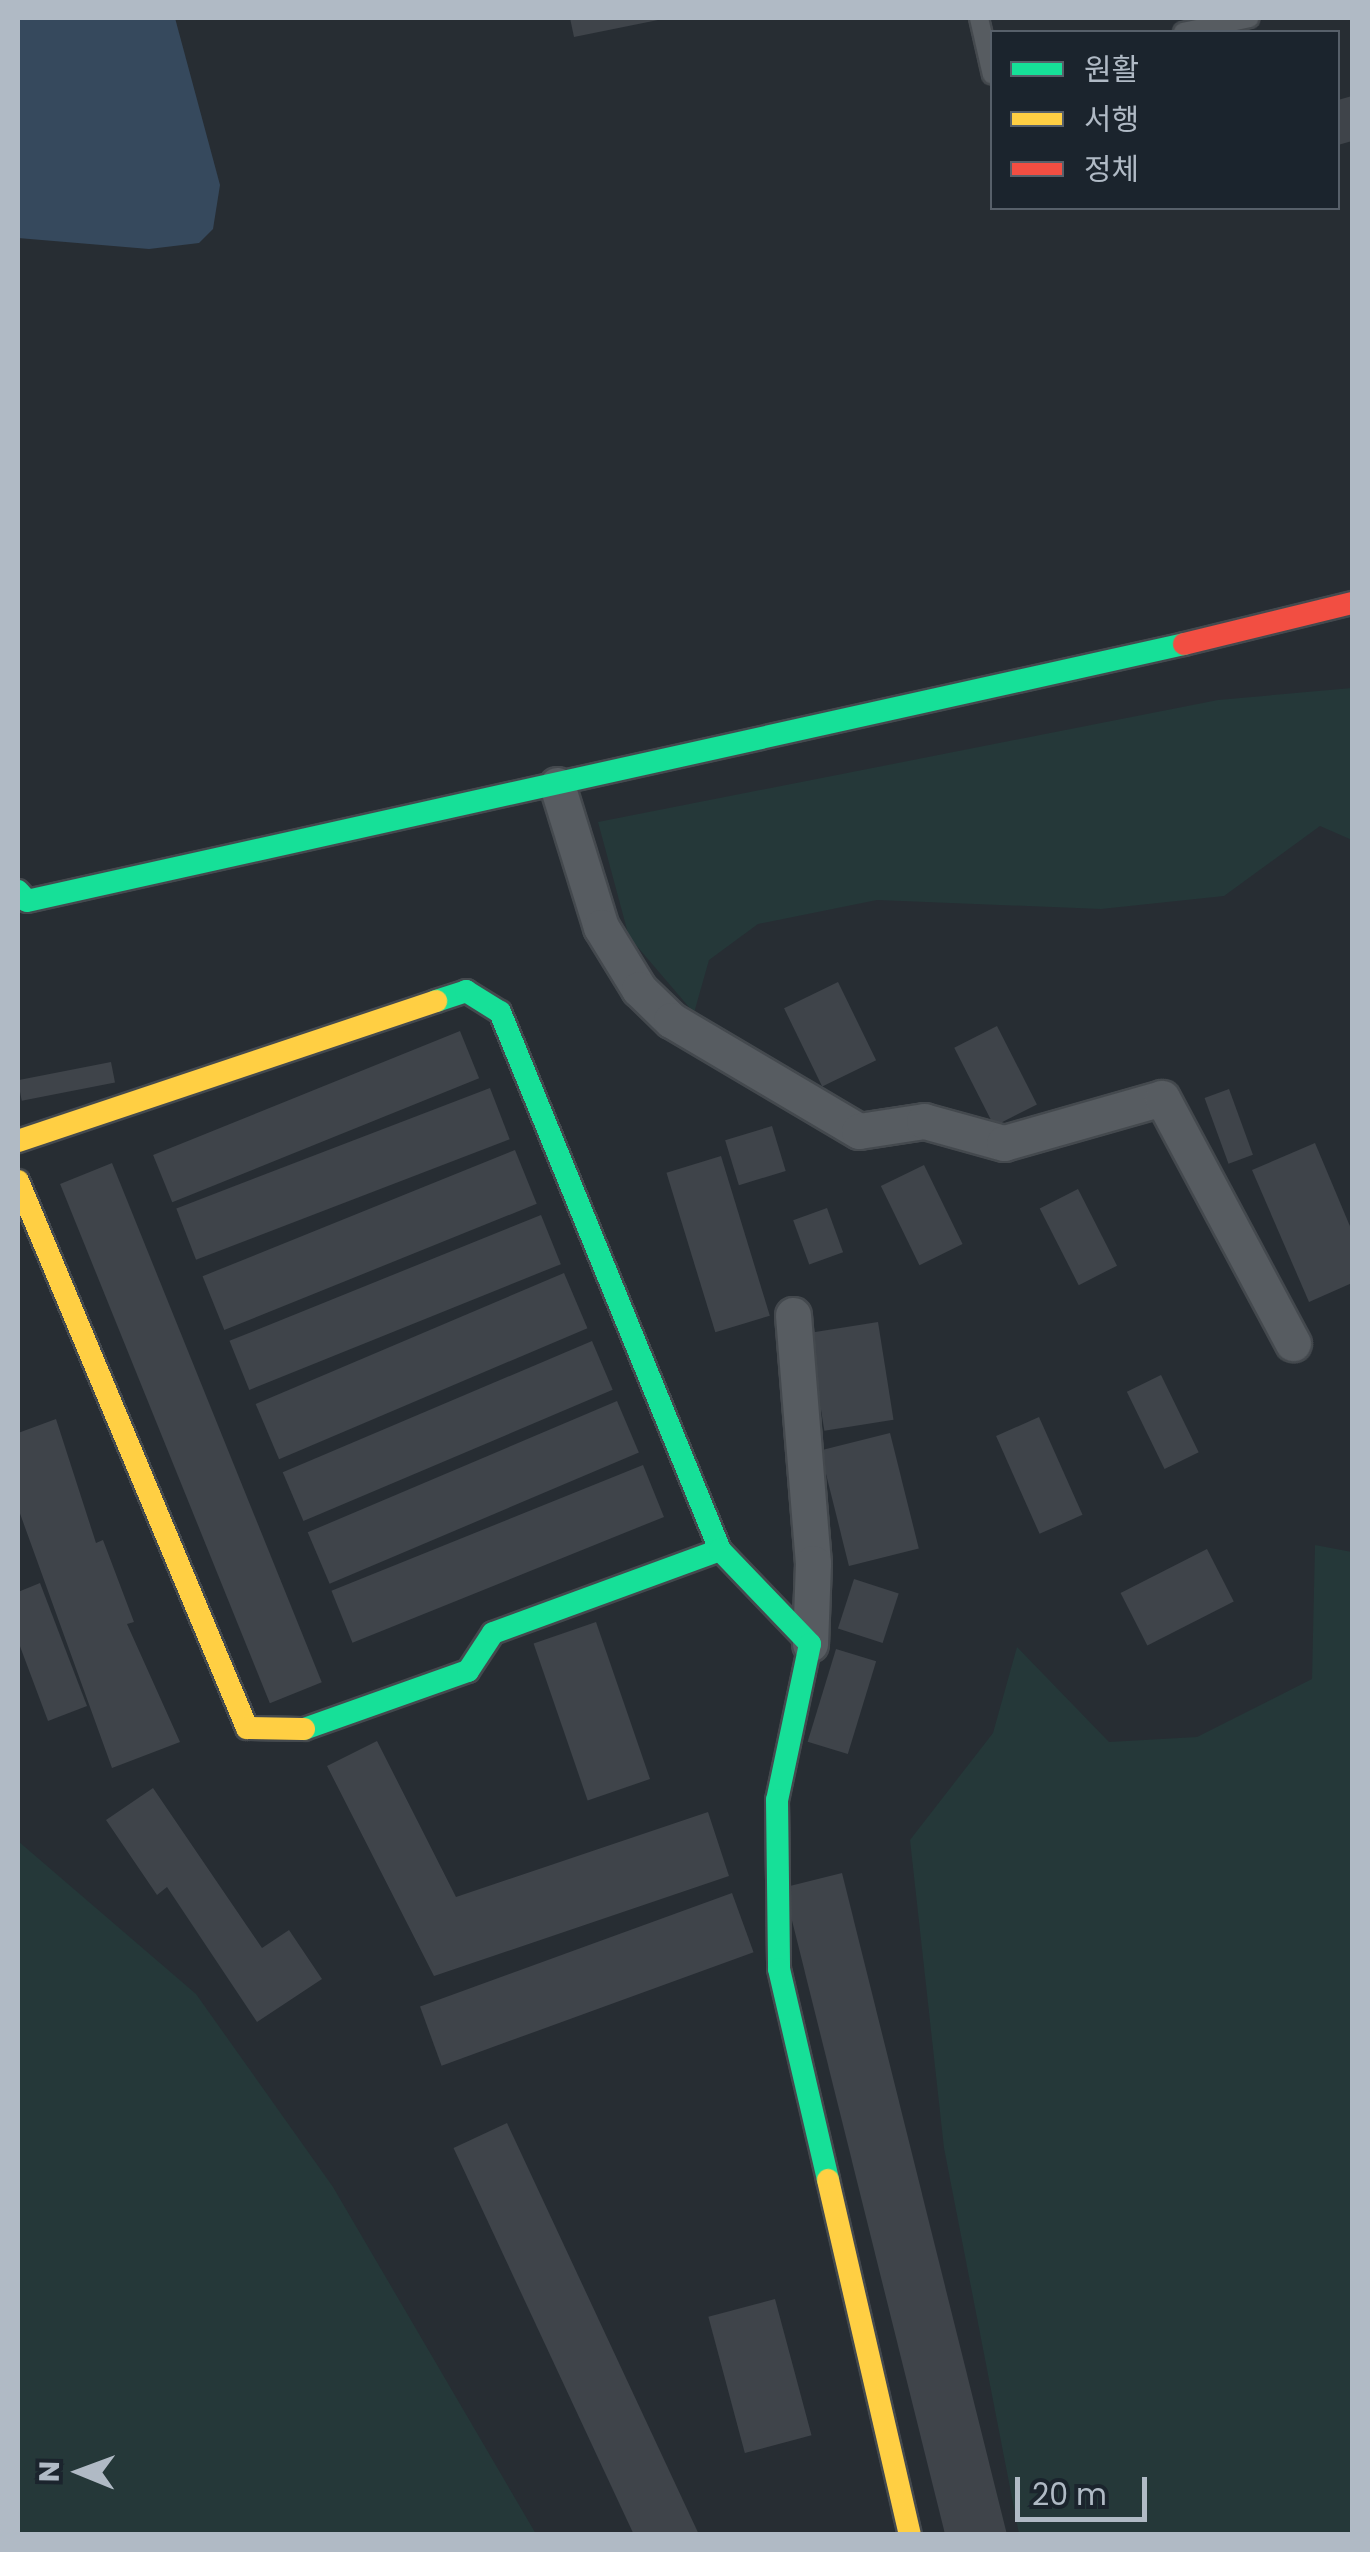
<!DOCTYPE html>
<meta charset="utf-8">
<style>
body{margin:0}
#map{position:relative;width:1370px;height:2552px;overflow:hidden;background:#272d33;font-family:Poppins,"Noto Sans KR",sans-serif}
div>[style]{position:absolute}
.green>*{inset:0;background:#253839}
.water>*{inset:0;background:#36495d}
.building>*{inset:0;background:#3f444a;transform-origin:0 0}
.roads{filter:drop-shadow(2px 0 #44494e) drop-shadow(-2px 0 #44494e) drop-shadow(0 2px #44494e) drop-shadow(0 -2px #44494e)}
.lane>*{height:18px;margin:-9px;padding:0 9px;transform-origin:9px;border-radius:9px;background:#575c61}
.street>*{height:35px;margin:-17.5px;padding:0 17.5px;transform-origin:17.5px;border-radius:17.5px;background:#575c61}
.fast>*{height:22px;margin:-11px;padding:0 11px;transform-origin:11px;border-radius:11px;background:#16e098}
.slow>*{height:22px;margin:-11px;padding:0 11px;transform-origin:11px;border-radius:11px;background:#ffcf43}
.jam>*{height:22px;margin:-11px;padding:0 11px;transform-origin:11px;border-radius:11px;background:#f24e42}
span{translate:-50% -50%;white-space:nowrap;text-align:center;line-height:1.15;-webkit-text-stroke:10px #1b242d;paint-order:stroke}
.frame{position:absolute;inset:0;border:20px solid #b0bac5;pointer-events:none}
.legend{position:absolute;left:990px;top:30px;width:350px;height:180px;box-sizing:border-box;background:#1b242d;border:2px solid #57606a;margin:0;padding:12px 18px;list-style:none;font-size:30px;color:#b0bac5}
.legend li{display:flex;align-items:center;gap:20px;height:50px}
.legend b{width:50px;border:2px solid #57606a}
.north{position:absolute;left:30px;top:2422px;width:100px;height:100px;-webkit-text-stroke:8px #1b242d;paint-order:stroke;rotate:271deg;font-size:28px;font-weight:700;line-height:40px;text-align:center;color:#b0bac5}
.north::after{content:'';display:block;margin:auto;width:35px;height:45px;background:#b0bac5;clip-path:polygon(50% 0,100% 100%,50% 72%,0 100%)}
.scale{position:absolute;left:1015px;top:2477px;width:132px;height:45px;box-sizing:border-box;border:5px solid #b0bac5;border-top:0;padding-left:12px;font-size:30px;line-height:35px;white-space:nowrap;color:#b0bac5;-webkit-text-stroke:8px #1b242d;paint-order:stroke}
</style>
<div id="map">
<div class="green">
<div style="clip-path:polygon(1352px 688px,1352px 840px,1320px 826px,1224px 896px,1101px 909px,877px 900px,758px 924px,709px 960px,694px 1013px,629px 937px,598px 822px,1218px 700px)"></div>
<div style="clip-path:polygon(1315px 1545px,1352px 1552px,1352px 2534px,1019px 2534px,944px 2148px,910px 1840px,993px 1733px,1017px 1647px,1109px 1742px,1197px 1737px,1312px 1679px)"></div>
<div style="clip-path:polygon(18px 1841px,196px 1994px,333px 2187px,536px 2534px,18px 2534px)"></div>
</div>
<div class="water">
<div style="clip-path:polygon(18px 18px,175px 18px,220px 185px,213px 229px,199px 243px,149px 249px,18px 238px)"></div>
</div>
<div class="building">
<div style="clip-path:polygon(570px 18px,662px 18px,663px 19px,574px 37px)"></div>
<div style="clip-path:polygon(1352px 96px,1352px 141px,1338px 145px,1338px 100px)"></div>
<div style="left:838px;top:982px;width:87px;height:60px;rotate:64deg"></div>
<div style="left:997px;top:1026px;width:88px;height:48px;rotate:63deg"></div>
<div style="left:460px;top:1031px;width:51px;height:331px;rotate:68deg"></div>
<div style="left:111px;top:1062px;width:21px;height:95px;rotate:79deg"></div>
<div style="left:490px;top:1088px;width:55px;height:336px;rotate:69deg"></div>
<div style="left:1229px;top:1089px;width:70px;height:26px;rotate:70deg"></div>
<div style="left:772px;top:1126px;width:47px;height:49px;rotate:73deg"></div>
<div style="clip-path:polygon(1315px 1143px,1352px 1231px,1352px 1283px,1309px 1302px,1252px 1170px)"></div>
<div style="left:515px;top:1150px;width:58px;height:337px;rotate:68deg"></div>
<div style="left:721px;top:1156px;width:167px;height:57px;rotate:73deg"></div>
<div style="left:112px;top:1163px;width:560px;height:56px;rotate:68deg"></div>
<div style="left:924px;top:1165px;width:88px;height:48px;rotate:64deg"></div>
<div style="left:1078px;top:1189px;width:86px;height:43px;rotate:63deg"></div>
<div style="left:827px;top:1208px;width:47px;height:36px;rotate:70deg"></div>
<div style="left:541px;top:1215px;width:53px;height:336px;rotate:68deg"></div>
<div style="left:564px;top:1273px;width:60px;height:335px;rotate:67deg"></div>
<div style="left:878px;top:1322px;width:99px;height:70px;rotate:81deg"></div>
<div style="left:592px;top:1341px;width:53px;height:336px;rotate:67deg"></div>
<div style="left:1161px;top:1375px;width:86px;height:38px;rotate:64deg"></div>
<div style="left:617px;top:1401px;width:56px;height:336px;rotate:67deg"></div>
<div style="left:1039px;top:1417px;width:107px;height:47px;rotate:66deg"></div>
<div style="clip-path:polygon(56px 1419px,96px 1543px,103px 1540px,134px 1622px,127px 1624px,180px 1742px,112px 1768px,18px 1508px,18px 1433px)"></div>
<div style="left:890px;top:1433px;width:119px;height:72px;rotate:76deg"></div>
<div style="left:643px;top:1465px;width:56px;height:336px;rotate:68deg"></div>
<div style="left:1207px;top:1549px;width:59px;height:97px;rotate:63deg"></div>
<div style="left:854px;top:1579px;width:47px;height:52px;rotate:18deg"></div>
<div style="clip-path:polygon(40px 1583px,87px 1706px,48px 1721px,18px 1641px,18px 1592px)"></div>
<div style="left:596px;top:1622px;width:166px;height:66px;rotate:71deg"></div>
<div style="left:836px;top:1649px;width:42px;height:97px;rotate:17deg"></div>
<div style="clip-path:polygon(377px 1741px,456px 1897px,708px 1812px,729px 1876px,434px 1976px,327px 1766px)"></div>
<div style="clip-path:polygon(153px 1788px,262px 1948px,289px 1930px,322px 1979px,257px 2022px,167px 1887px,157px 1895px,106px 1820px)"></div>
<div style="left:842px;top:1873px;width:681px;height:60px;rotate:76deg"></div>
<div style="left:732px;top:1893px;width:63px;height:332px;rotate:70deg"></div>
<div style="left:507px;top:2123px;width:455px;height:59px;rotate:65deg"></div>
<div style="left:775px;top:2299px;width:141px;height:69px;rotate:75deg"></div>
</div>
<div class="roads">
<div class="lane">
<div style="left:979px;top:18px;width:58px;rotate:77.2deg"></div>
<div style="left:1183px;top:32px;width:68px;rotate:-11.8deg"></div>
</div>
<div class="street">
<div style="left:557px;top:785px;width:149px;rotate:72.8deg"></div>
<div style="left:601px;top:927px;width:73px;rotate:58.5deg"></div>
<div style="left:639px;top:989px;width:45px;rotate:44.1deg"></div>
<div style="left:671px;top:1020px;width:218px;rotate:30.6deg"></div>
<div style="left:859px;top:1131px;width:66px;rotate:-8.7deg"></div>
<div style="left:924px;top:1121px;width:83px;rotate:15.4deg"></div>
<div style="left:1004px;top:1143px;width:164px;rotate:-15.9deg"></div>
<div style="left:1162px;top:1098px;width:278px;rotate:61.9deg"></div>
<div style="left:793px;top:1315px;width:249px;rotate:85.4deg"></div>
<div style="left:813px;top:1563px;width:81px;rotate:92.1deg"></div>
</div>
<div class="fast">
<div style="left:18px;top:891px;width:13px;rotate:48deg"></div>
<div style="left:27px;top:901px;width:1185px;rotate:-12.52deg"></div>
<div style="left:436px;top:1001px;width:32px;rotate:-18deg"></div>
<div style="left:466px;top:991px;width:40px;rotate:32deg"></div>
<div style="left:500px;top:1012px;width:581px;rotate:67.76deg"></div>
<div style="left:304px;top:1729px;width:174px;rotate:-19.5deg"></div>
<div style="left:468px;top:1671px;width:45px;rotate:-56.7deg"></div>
<div style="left:493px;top:1633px;width:242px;rotate:-20.1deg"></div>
<div style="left:720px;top:1550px;width:130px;rotate:46.2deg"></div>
<div style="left:810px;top:1644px;width:159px;rotate:101.9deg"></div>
<div style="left:777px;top:1800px;width:169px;rotate:89.3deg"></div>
<div style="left:779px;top:1969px;width:217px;rotate:76.9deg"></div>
</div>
<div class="slow">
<div style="left:18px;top:1141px;width:441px;rotate:-18.5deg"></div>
<div style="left:18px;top:1181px;width:593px;rotate:67.28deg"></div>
<div style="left:247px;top:1728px;width:57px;rotate:1deg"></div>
<div style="left:828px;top:2180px;width:363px;rotate:77deg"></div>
</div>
<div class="jam">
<div style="left:1184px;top:644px;width:173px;rotate:-13.7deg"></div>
</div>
</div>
<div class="frame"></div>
<ul class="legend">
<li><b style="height:12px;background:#16e098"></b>원활</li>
<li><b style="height:12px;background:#ffcf43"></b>서행</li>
<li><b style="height:12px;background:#f24e42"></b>정체</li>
</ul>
<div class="north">N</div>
<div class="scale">20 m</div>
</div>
